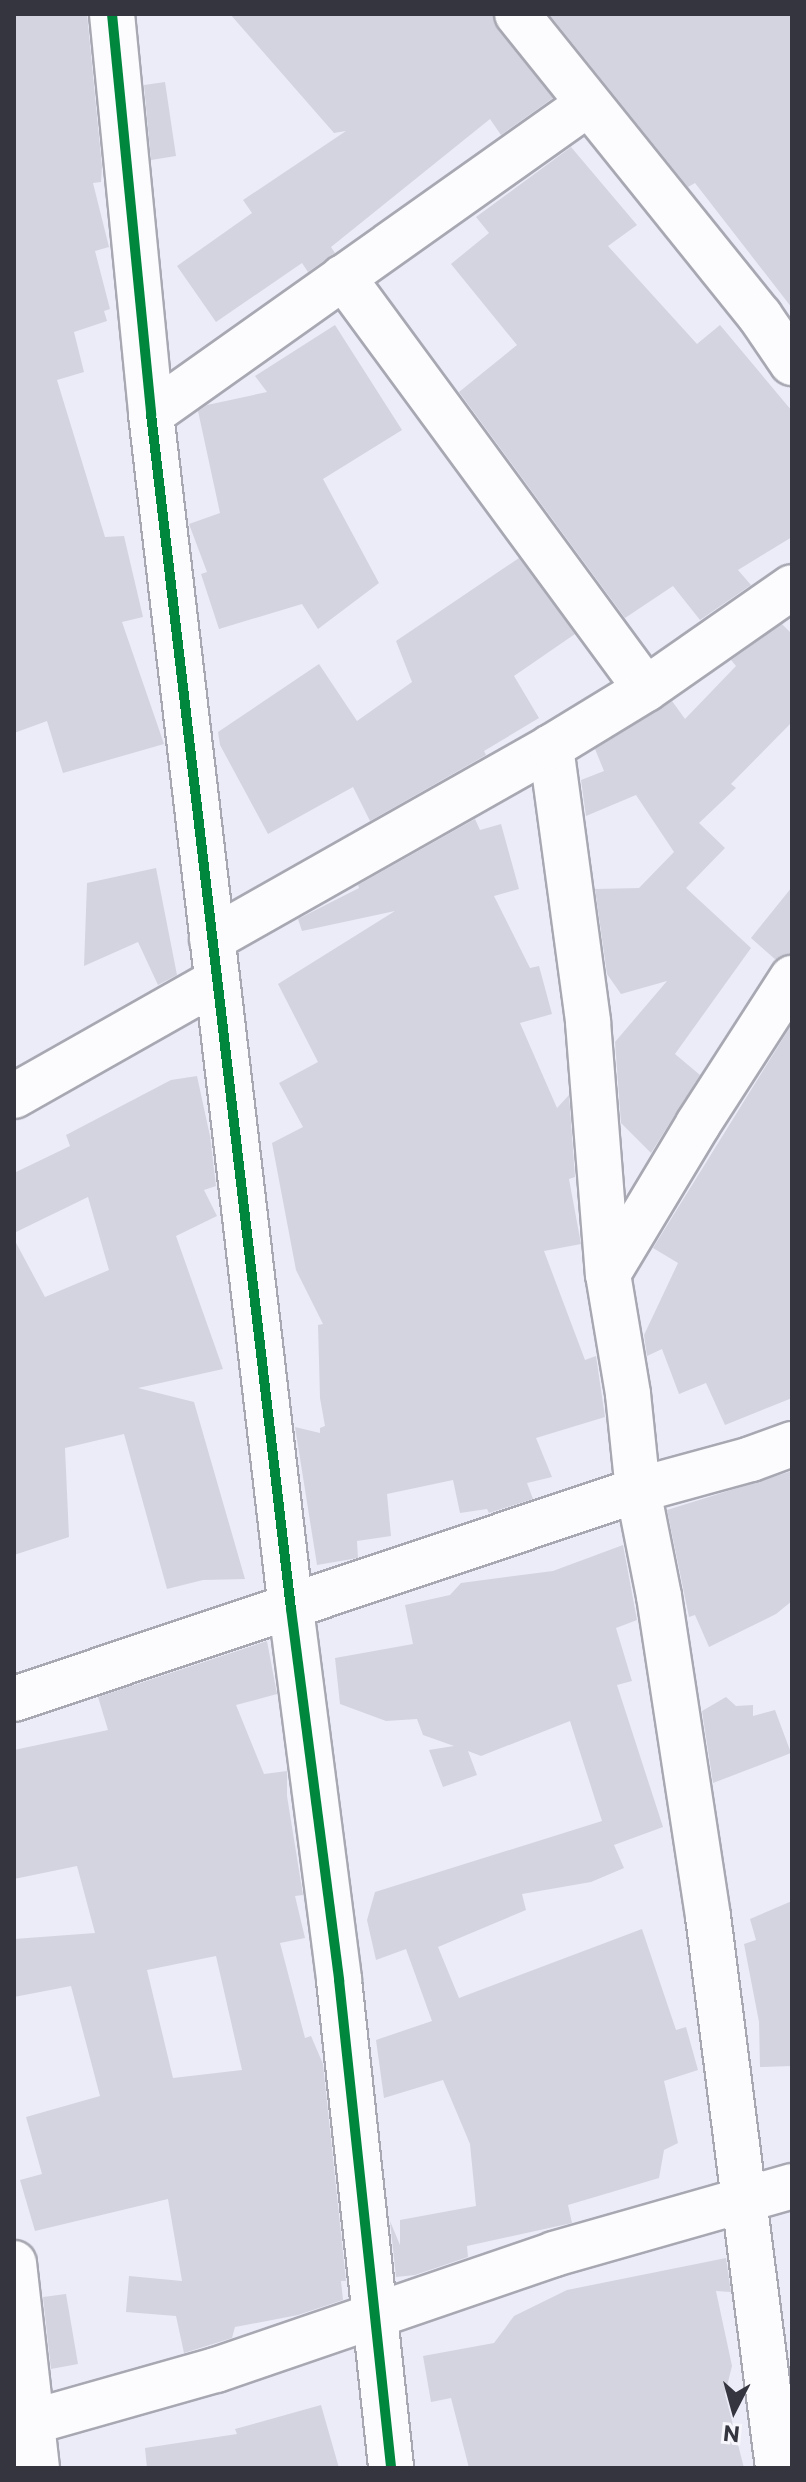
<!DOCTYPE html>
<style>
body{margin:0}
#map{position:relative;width:806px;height:2482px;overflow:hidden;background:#ebecf8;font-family:Commissioner,sans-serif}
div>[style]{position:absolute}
.building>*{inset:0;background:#d3d4df}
.roads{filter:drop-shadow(2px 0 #a7a8b2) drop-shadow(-2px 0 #a7a8b2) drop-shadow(0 2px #a7a8b2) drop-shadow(0 -2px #a7a8b2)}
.minor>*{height:44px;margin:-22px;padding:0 22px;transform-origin:22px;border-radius:22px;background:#fcfcfe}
.cycleway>*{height:10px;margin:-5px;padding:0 5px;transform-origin:5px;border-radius:5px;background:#00873e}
span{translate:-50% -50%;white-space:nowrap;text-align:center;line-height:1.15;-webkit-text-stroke:6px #f6f6fc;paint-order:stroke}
.frame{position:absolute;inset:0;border:16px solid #34353f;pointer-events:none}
.north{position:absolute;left:694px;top:2370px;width:80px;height:80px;-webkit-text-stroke:6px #f6f6fc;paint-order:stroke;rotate:186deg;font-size:22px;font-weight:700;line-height:32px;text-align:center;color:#34353f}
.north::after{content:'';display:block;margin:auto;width:28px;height:36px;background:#34353f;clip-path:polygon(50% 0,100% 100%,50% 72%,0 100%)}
</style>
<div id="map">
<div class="building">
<div style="clip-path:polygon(14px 14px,87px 14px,102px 167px,101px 182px,93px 183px,109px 247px,95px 251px,110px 309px,104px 311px,107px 321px,74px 332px,84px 372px,57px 380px,105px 537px,124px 536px,143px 617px,122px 622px,164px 744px,63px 773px,47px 721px,14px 733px)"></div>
<div style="clip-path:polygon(230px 14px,493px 14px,498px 30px,553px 98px,501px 135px,490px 119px,331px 247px,335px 253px,308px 272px,302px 263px,216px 322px,177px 266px,252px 213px,243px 200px,346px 131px,334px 133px)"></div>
<div style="clip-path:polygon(549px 14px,792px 14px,792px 308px,695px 183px,688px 187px)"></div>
<div style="clip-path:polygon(165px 82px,176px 156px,151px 160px,144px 85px)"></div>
<div style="clip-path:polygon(571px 147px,637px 225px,608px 246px,697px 344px,720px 325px,792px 411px,792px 537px,738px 570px,751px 585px,700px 620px,673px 586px,625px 618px,459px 392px,517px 345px,451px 264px,489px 233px,476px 217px)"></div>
<div style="clip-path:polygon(335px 325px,402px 430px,323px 479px,379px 583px,318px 629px,302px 604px,219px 629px,201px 574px,207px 572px,189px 524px,220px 513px,198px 411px,207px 405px,267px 392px,255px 376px)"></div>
<div style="clip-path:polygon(519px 558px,575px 634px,514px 676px,539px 718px,484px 751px,486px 755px,370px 821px,353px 787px,268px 834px,220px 745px,218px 732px,319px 664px,357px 721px,412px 682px,396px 641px)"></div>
<div style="clip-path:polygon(782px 624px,792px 634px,792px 722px,731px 784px,736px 788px,699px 823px,725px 848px,686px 888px,751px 948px,675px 1054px,700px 1075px,651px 1153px,621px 1123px,615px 1042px,667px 981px,621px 994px,607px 974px,595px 889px,639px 888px,674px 852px,636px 795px,586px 816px,581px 780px,604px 771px,595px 749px,672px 701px,685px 719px,736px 666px,731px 660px)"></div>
<div style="clip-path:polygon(475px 819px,480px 830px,501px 824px,519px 889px,494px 896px,530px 968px,539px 966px,552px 1014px,520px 1023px,557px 1108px,569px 1095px,575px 1177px,569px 1179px,581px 1244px,544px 1251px,585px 1360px,596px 1356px,605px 1417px,536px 1438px,552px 1477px,527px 1483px,533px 1499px,489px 1513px,487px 1509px,460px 1513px,453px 1480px,387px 1494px,391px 1536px,357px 1541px,358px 1558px,317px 1565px,295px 1427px,320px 1433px,320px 1428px,325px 1426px,320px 1398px,318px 1325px,323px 1324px,296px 1270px,272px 1143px,303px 1127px,279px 1083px,318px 1062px,278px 984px,395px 911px,302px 931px,298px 919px,359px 888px,358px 885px)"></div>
<div style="clip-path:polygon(156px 868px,177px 975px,158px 985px,138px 942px,84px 966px,87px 883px)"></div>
<div style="clip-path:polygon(792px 887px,792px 953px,776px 960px,751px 938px)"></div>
<div style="clip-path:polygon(792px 1024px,792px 1398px,725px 1425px,706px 1383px,679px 1394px,662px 1349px,647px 1356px,644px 1335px,678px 1263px,653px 1248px)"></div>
<div style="clip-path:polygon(197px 1076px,210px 1136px,216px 1186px,204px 1190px,217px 1216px,176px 1236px,223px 1369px,138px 1388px,194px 1402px,245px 1579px,203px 1580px,167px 1589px,124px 1434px,65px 1448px,69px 1537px,14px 1555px,14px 1239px,45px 1297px,109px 1270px,88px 1197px,14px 1233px,14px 1173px,70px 1146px,66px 1135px,171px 1080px)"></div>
<div style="clip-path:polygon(792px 1471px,792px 1601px,776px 1614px,709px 1647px,695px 1615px,689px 1617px,667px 1510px)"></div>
<div style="clip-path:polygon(623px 1545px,637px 1620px,616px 1628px,632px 1681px,617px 1685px,663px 1827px,614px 1845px,624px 1868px,591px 1882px,522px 1894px,526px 1910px,438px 1947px,459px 1998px,642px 1929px,676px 2030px,686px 2027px,698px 2070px,664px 2081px,678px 2143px,664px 2150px,659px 2178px,568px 2205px,572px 2223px,467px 2246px,468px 2257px,415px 2275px,396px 2277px,390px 2221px,400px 2245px,400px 2220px,476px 2206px,470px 2144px,443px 2080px,384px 2098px,376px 2040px,432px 2021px,406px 1949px,376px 1960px,367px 1920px,375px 1892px,602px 1821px,570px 1721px,481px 1756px,468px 1751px,477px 1775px,443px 1787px,429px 1750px,454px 1746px,423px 1735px,417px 1719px,386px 1721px,340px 1704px,335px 1658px,413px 1644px,405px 1605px,450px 1595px,461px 1583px,553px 1571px)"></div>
<div style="clip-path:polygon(evenodd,267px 1641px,277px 1694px,236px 1705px,264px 1774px,287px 1771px,287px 1796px,303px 1895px,295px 1896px,305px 1938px,280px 1943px,305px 2038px,311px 2036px,323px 2064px,346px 2281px,341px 2281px,343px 2300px,298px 2315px,235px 2327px,232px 2338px,184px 2353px,176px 2316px,126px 2312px,129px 2276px,182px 2281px,168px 2199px,35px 2231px,20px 2180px,42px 2174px,26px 2117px,100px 2096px,71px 1986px,14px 1997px,14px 1939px,95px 1933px,77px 1866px,14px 1879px,14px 1750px,108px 1730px,98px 1697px,267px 1641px,216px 1956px,242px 2070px,173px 2078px,147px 1970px,216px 1956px)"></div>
<div style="clip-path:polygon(726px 1697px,736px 1706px,753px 1705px,753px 1716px,775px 1710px,791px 1753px,713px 1783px,702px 1711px)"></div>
<div style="clip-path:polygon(792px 1901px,792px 2066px,760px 2067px,759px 2022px,744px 1944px,756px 1940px,750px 1919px)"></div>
<div style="clip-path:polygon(726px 2258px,731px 2292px,716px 2291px,732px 2366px,725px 2394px,744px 2468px,469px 2468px,451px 2398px,431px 2402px,423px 2356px,494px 2343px,514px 2316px,567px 2290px)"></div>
<div style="clip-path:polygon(66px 2294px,78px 2364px,51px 2369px,43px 2297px)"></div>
<div style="clip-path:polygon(321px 2405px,339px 2468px,147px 2468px,145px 2448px,237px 2434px,235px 2429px)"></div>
</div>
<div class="roads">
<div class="minor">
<div style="left:112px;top:14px;width:402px;rotate:84.4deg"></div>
<div style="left:151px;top:414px;width:1203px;rotate:83.32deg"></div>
<div style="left:291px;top:1609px;width:374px;rotate:82.6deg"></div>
<div style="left:339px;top:1980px;width:491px;rotate:83.9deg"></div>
<div style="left:517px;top:14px;width:388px;rotate:51.2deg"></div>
<div style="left:760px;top:316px;width:57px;rotate:55.8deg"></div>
<div style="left:343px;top:277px;width:511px;rotate:53.67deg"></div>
<div style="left:151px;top:414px;width:536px;rotate:-35.35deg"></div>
<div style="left:551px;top:747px;width:277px;rotate:82.3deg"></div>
<div style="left:588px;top:1022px;width:253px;rotate:85.5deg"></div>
<div style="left:608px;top:1274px;width:122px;rotate:80.5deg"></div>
<div style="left:628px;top:1394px;width:97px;rotate:84.1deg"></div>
<div style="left:638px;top:1490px;width:108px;rotate:78.8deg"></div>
<div style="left:659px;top:1596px;width:324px;rotate:81.3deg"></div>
<div style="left:708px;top:1916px;width:556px;rotate:82.77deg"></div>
<div style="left:212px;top:939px;width:390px;rotate:-29.5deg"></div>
<div style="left:551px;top:747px;width:111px;rotate:-31.4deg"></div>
<div style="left:646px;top:689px;width:178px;rotate:-34.9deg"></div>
<div style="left:14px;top:1096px;width:233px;rotate:-29.5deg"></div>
<div style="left:608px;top:1274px;width:175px;rotate:-59deg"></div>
<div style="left:698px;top:1124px;width:174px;rotate:-57.2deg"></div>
<div style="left:14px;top:1699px;width:658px;rotate:-18.52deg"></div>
<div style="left:638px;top:1490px;width:117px;rotate:-15.3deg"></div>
<div style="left:751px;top:1459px;width:44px;rotate:-20.1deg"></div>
<div style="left:14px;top:2263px;width:206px;rotate:83.6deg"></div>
<div style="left:14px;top:2427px;width:210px;rotate:-15.8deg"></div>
<div style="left:216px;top:2370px;width:357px;rotate:-18.9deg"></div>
<div style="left:554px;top:2254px;width:248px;rotate:-15.9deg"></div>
</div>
</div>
<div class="cycleway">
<div style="left:112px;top:14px;width:402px;rotate:84.4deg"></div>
<div style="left:151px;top:414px;width:1203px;rotate:83.32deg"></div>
<div style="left:291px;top:1609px;width:374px;rotate:82.6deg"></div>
<div style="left:339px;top:1980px;width:491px;rotate:83.9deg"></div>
</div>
<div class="frame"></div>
<div class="north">N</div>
</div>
